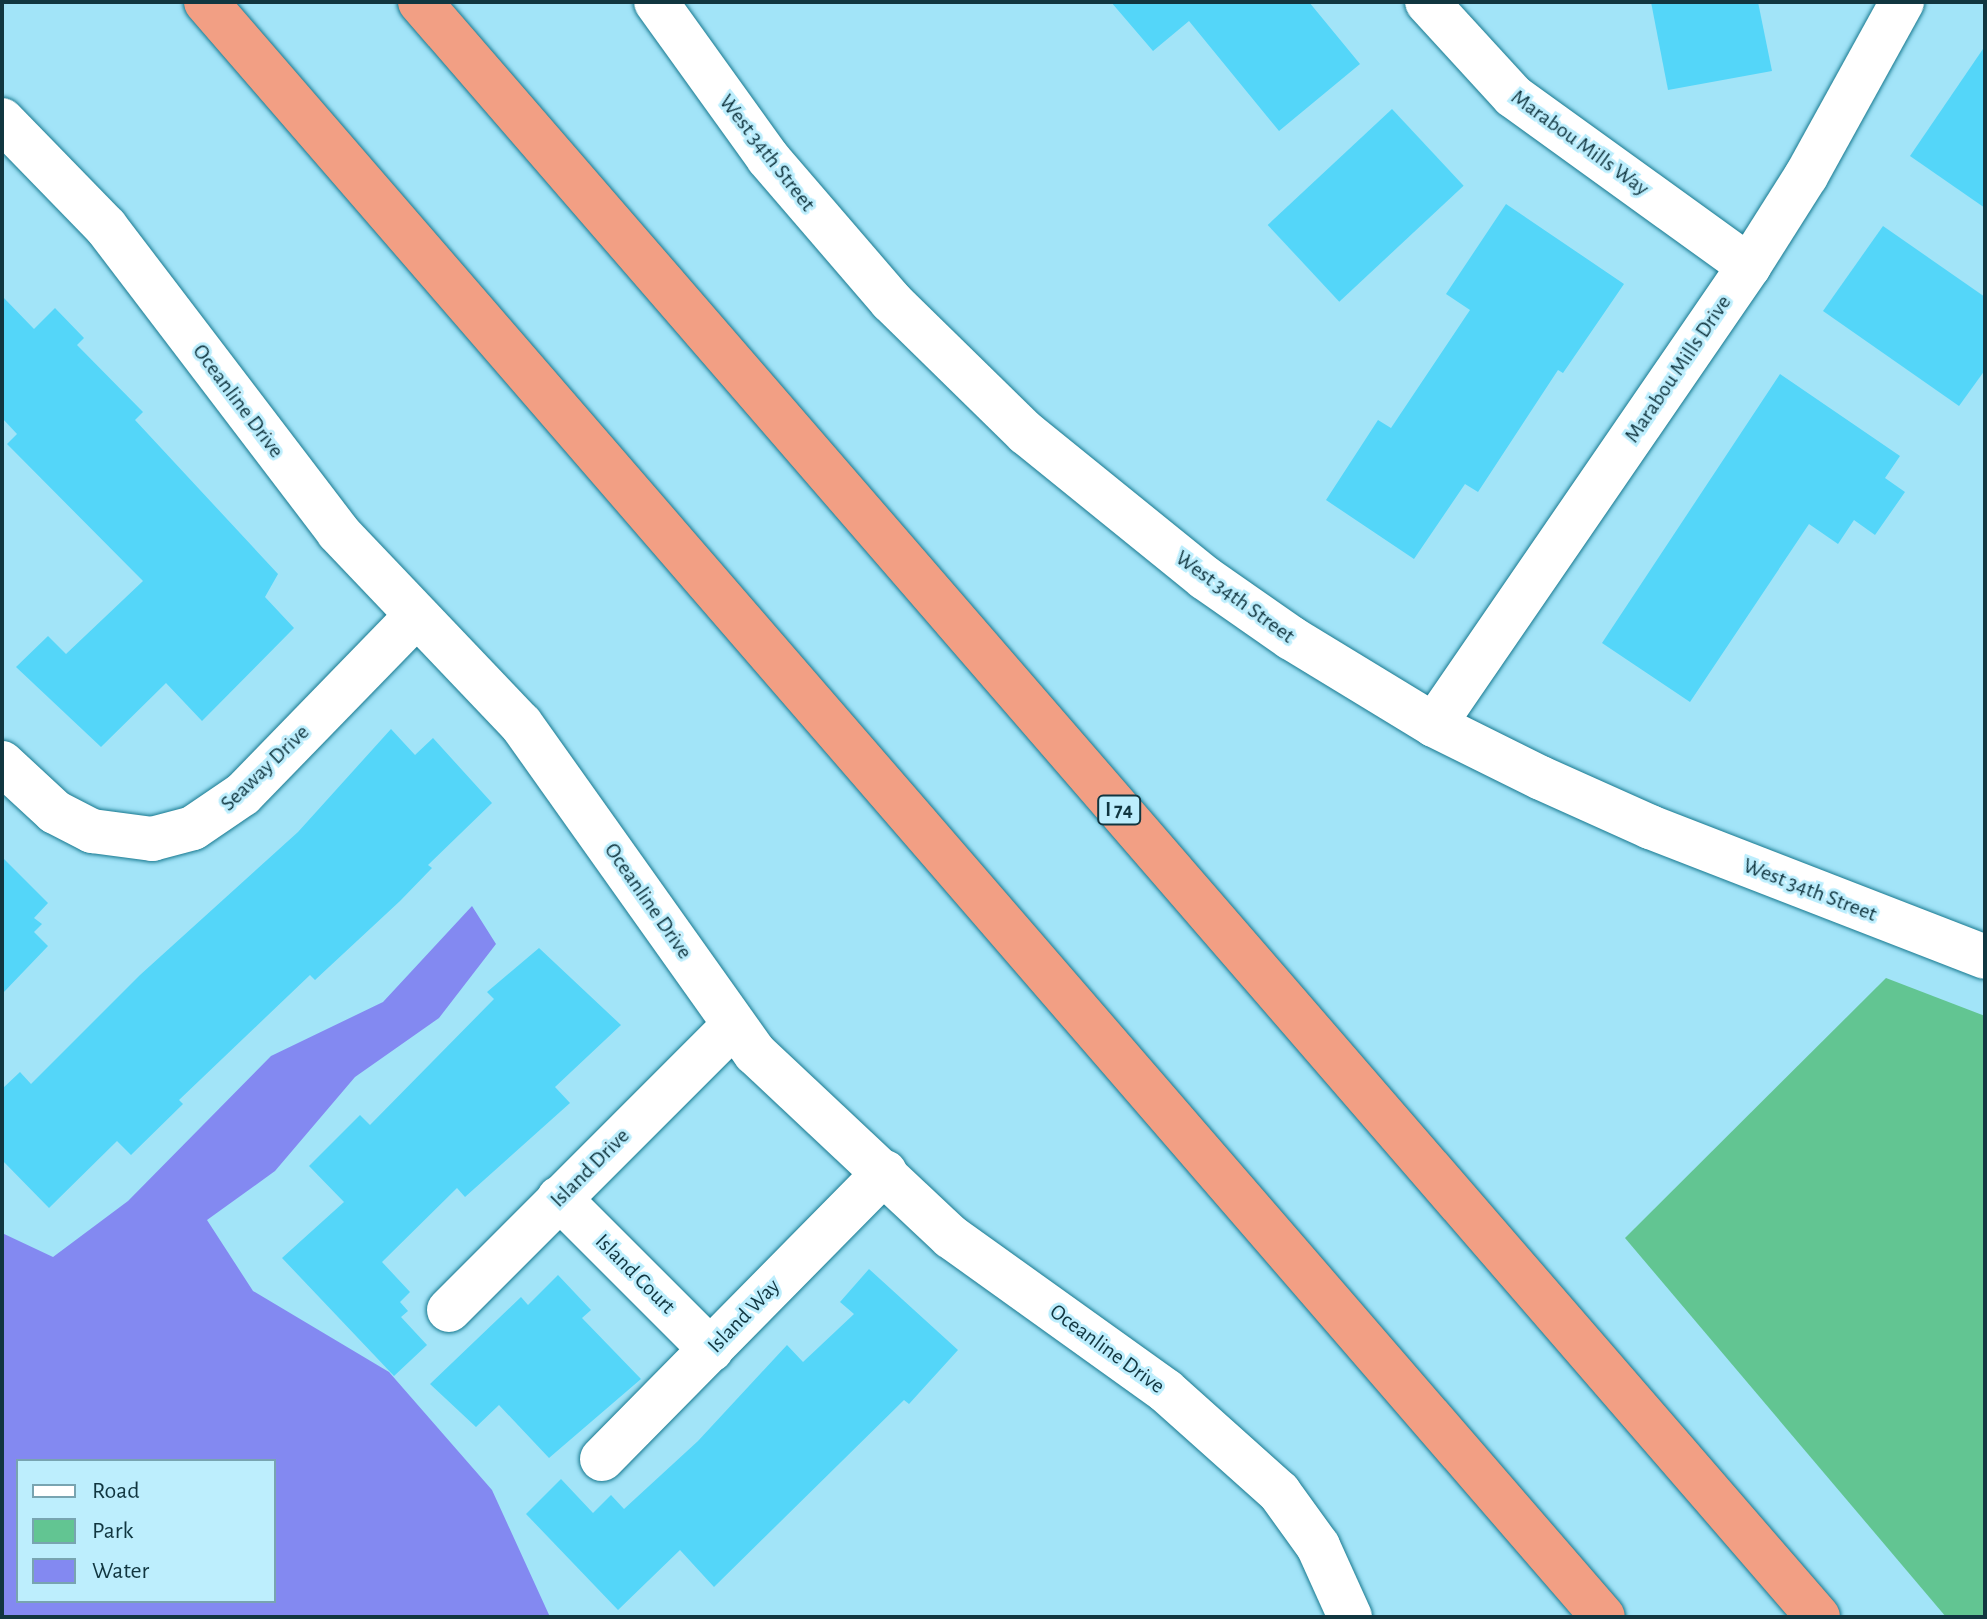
<!DOCTYPE html>
<html>
<head>
<meta charset="utf-8">
<style>
	body { margin:0 }
	#map { position:relative; width:1987px; height:1619px; overflow:hidden; background:#a2e4f8; font-family:"Alegreya Sans",sans-serif }
	div>[style] { position:absolute }
	.green>* { inset:0; background:#62c592 }
	.water>* { inset:0; background:#8389f1 }
	.building>* { inset:0; background:#54d6f9; transform-origin:0 0 }
	.roads { filter:drop-shadow(0 0 2px #17788f) drop-shadow(0 0 2px #17788f) }
	.street>* { height:44px; margin:-22px; padding:0 22px; transform-origin:22px; border-radius:22px; background:#fff }
	.secondary>* { height:44px; margin:-22px; padding:0 22px; transform-origin:22px; border-radius:22px; background:#fff }
	.highway>* { height:44px; margin:-22px; padding:0 22px; transform-origin:22px; border-radius:22px; background:#f29f84 }
	span { translate:-50% -50%; white-space:nowrap; text-align:center; line-height:1.15; -webkit-text-stroke:6px #bdeefd; paint-order:stroke }
	.shield-label span { padding:2px 6px; background:#bdeefd; border:2px solid; border-radius:6px; -webkit-text-stroke-width:0 }
	.shield-label { font-size:20px; color:#113640; font-weight:700 }
	.street-label { font-size:22px; color:#113640 }
	.frame { position:absolute; inset:0; border:4px solid #113640; pointer-events:none }
	.legend { position:absolute; left:16px; top:1459px; width:260px; height:144px; box-sizing:border-box; background:#bdeefd; border:2px solid #78a4b1; margin:0; padding:10px 14px; list-style:none; font-size:24px; color:#113640 }
	.legend li { display:flex; align-items:center; gap:16px; height:40px }
	.legend b { width:40px; border:2px solid #78a4b1 }
</style>
</head>
<body>
<div id="map">
	<div class="green">
		<div style="clip-path:polygon(1886px 978px,1985px 1016px,1985px 1617px,1946px 1617px,1625px 1238px)"></div>
	</div>
	<div class="water">
		<div style="clip-path:polygon(evenodd,472px 906px,496px 944px,439px 1018px,355px 1077px,275px 1171px,207px 1220px,253px 1291px,389px 1372px,492px 1490px,550px 1617px,2px 1617px,2px 1233px,53px 1257px,128px 1201px,271px 1056px,383px 1002px,472px 906px,18px 1461px,274px 1461px,274px 1601px,18px 1601px,18px 1461px)"></div>
	</div>
	<div class="building">
		<div style="clip-path:polygon(1111px 2px,1309px 2px,1360px 64px,1279px 131px,1189px 21px,1153px 51px)"></div>
		<div style="clip-path:polygon(1651px 2px,1758px 2px,1772px 71px,1668px 90px)"></div>
		<div style="clip-path:polygon(1985px 46px,1985px 208px,1910px 156px)"></div>
		<div style="left:1392px;top:109px;width:105px;height:170px;rotate:47deg"></div>
		<div style="clip-path:polygon(1506px 204px,1624px 284px,1563px 373px,1558px 370px,1478px 492px,1465px 484px,1414px 559px,1326px 500px,1378px 420px,1391px 428px,1470px 310px,1446px 294px)"></div>
		<div style="clip-path:polygon(1883px 226px,1985px 297px,1985px 370px,1959px 406px,1823px 311px)"></div>
		<div style="clip-path:polygon(2px 296px,34px 329px,55px 308px,84px 338px,77px 345px,143px 412px,135px 420px,278px 574px,265px 597px,294px 628px,202px 721px,166px 683px,101px 747px,16px 667px,48px 636px,66px 654px,143px 581px,7px 444px,17px 434px,2px 418px)"></div>
		<div style="clip-path:polygon(1780px 374px,1900px 456px,1885px 478px,1905px 492px,1875px 535px,1854px 520px,1838px 544px,1809px 524px,1690px 702px,1602px 643px)"></div>
		<div style="clip-path:polygon(391px 729px,415px 755px,433px 738px,492px 803px,428px 865px,432px 868px,400px 901px,315px 980px,310px 975px,179px 1100px,183px 1104px,131px 1155px,117px 1141px,49px 1208px,2px 1160px,2px 1089px,20px 1072px,31px 1084px,140px 975px,298px 832px)"></div>
		<div style="clip-path:polygon(2px 857px,48px 903px,34px 918px,42px 924px,34px 932px,48px 946px,2px 994px)"></div>
		<div style="clip-path:polygon(539px 948px,621px 1025px,555px 1087px,570px 1103px,465px 1197px,457px 1188px,382px 1262px,410px 1292px,400px 1302px,408px 1311px,401px 1317px,427px 1345px,394px 1376px,282px 1258px,344px 1202px,309px 1166px,360px 1115px,370px 1125px,494px 999px,487px 992px)"></div>
		<div style="clip-path:polygon(869px 1269px,958px 1350px,909px 1404px,904px 1400px,714px 1587px,680px 1550px,618px 1610px,526px 1514px,561px 1479px,593px 1513px,611px 1495px,624px 1509px,698px 1441px,787px 1345px,803px 1362px,854px 1314px,840px 1302px)"></div>
		<div style="clip-path:polygon(558px 1275px,591px 1310px,582px 1318px,641px 1379px,549px 1458px,499px 1405px,476px 1427px,430px 1384px,521px 1297px,528px 1305px)"></div>
	</div>
	<div class="roads">
		<div class="street">
			<div style="left:1427px;top:2px;width:127px;rotate:47.5deg"></div>
			<div style="left:1513px;top:96px;width:291px;rotate:35.8deg"></div>
			<div style="left:2px;top:120px;width:149px;rotate:45.8deg"></div>
			<div style="left:106px;top:227px;width:383px;rotate:52.7deg"></div>
			<div style="left:338px;top:532px;width:265px;rotate:46.4deg"></div>
			<div style="left:521px;top:724px;width:404px;rotate:54.6deg"></div>
			<div style="left:755px;top:1053px;width:269px;rotate:43.2deg"></div>
			<div style="left:951px;top:1237px;width:264px;rotate:35.6deg"></div>
			<div style="left:1166px;top:1391px;width:152px;rotate:41.8deg"></div>
			<div style="left:1279px;top:1492px;width:67px;rotate:54.2deg"></div>
			<div style="left:1318px;top:1546px;width:78px;rotate:65.7deg"></div>
			<div style="left:1434px;top:725px;width:557px;rotate:-55.54deg"></div>
			<div style="left:1749px;top:266px;width:107px;rotate:-57.7deg"></div>
			<div style="left:1806px;top:176px;width:199px;rotate:-61.1deg"></div>
			<div style="left:2px;top:763px;width:72px;rotate:42.8deg"></div>
			<div style="left:55px;top:812px;width:42px;rotate:27.2deg"></div>
			<div style="left:92px;top:831px;width:61px;rotate:7.6deg"></div>
			<div style="left:152px;top:839px;width:42px;rotate:-15deg"></div>
			<div style="left:193px;top:828px;width:60px;rotate:-34.2deg"></div>
			<div style="left:243px;top:794px;width:248px;rotate:-45.8deg"></div>
			<div style="left:559px;top:1198px;width:215px;rotate:45deg"></div>
			<div style="left:449px;top:1310px;width:400px;rotate:-45deg"></div>
			<div style="left:602px;top:1459px;width:403px;rotate:-45.4deg"></div>
		</div>
		<div class="secondary">
			<div style="left:656px;top:2px;width:192px;rotate:54.3deg"></div>
			<div style="left:768px;top:158px;width:189px;rotate:49.3deg"></div>
			<div style="left:891px;top:301px;width:189px;rotate:44.4deg"></div>
			<div style="left:1026px;top:433px;width:230px;rotate:39deg"></div>
			<div style="left:1205px;top:578px;width:105px;rotate:34.9deg"></div>
			<div style="left:1291px;top:638px;width:167px;rotate:31.3deg"></div>
			<div style="left:1434px;top:725px;width:119px;rotate:26.4deg"></div>
			<div style="left:1541px;top:778px;width:120px;rotate:24.2deg"></div>
			<div style="left:1650px;top:827px;width:359px;rotate:21.2deg"></div>
		</div>
		<div class="highway">
			<div style="left:206px;top:2px;width:2135px;rotate:49.14deg"></div>
			<div style="left:420px;top:2px;width:2136px;rotate:49.12deg"></div>
		</div>
	</div>
	<div class="shield-label">
		<span style="left:1119px;top:810px">I 74</span>
	</div>
	<div class="street-label">
		<span style="left:1580px;top:143px;rotate:36deg">Marabou Mills Way</span>
		<span style="left:767px;top:153px;rotate:52deg">West 34th Street</span>
		<span style="left:1678px;top:369px;rotate:-56deg">Marabou Mills Drive</span>
		<span style="left:238px;top:401px;rotate:53deg">Oceanline Drive</span>
		<span style="left:1235px;top:597px;rotate:36deg">West 34th Street</span>
		<span style="left:265px;top:768px;rotate:-44deg">Seaway Drive</span>
		<span style="left:1810px;top:890px;rotate:21deg">West 34th Street</span>
		<span style="left:648px;top:901px;rotate:55deg">Oceanline Drive</span>
		<span style="left:590px;top:1168px;rotate:-45deg">Island Drive</span>
		<span style="left:635px;top:1274px;rotate:45deg">Island Court</span>
		<span style="left:744px;top:1316px;rotate:-46deg">Island Way</span>
		<span style="left:1107px;top:1349px;rotate:36deg">Oceanline Drive</span>
	</div>
	<div class="frame"></div>
	<ul class="legend">
	<li><b style="height:10px;background:#fff"></b>Road</li>
	<li><b style="height:22px;background:#62c592"></b>Park</li>
	<li><b style="height:22px;background:#8389f1"></b>Water</li>
	</ul>
</div>
</body>
</html>
